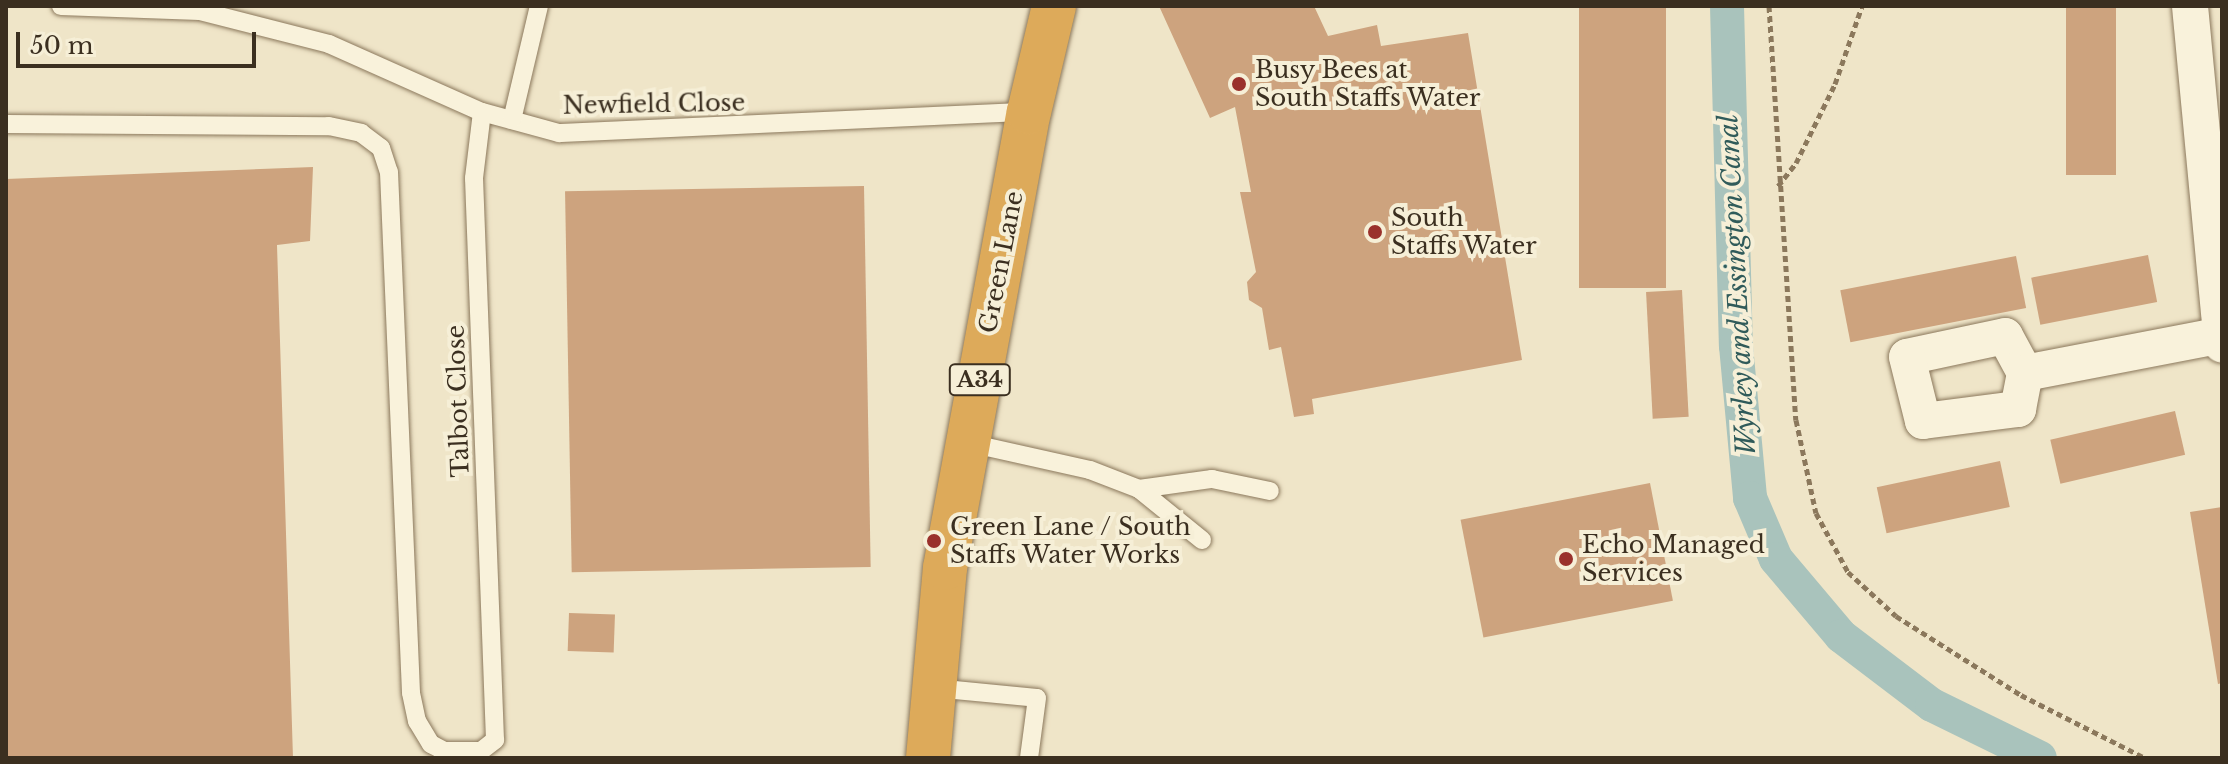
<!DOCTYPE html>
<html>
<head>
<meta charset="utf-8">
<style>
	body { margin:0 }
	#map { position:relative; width:2228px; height:764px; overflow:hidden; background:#efe5c8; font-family:"Libre Baskerville",serif }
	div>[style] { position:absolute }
	.canal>* { height:34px; margin:-17px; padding:0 17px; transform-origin:17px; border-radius:17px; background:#a9c3bc }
	.building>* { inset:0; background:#cda37e; transform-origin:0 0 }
	.path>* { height:5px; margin-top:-2.5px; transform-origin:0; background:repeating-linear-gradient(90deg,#8b785c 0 6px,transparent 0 10px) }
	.roads { filter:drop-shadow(0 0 2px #8b785c) drop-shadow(0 0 2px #8b785c) }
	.lane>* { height:18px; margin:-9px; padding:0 9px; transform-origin:9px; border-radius:9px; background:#f9f2db }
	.street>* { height:36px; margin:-18px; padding:0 18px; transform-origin:18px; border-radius:18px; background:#f9f2db }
	.highway>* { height:44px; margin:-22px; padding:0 22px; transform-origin:22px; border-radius:22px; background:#ddaa5a }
	.dots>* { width:22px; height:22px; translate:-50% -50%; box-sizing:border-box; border:4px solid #f6efd7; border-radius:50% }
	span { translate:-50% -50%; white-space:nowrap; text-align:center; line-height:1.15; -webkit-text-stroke:8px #f6efd7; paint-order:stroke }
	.shield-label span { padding:2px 6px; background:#f6efd7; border:2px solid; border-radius:6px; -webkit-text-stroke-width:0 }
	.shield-label { font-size:22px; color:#3b2f20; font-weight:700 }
	.poi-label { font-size:24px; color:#3b2f20 }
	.left { translate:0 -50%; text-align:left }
	.street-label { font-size:24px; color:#3b2f20 }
	.water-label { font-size:26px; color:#305b5a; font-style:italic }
	.frame { position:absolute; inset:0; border:8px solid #3b2f20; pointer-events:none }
	.scale { position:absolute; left:16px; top:32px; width:240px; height:36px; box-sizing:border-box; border:4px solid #3b2f20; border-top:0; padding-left:10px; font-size:24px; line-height:28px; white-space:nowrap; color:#3b2f20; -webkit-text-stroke:6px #f6efd7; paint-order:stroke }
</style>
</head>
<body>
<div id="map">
	<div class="canal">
		<div style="left:1727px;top:6px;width:340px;rotate:88.5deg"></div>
		<div style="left:1736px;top:346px;width:153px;rotate:84.7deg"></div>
		<div style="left:1750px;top:498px;width:66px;rotate:66.9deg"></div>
		<div style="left:1776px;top:559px;width:101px;rotate:49.8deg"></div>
		<div style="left:1841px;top:636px;width:114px;rotate:37.2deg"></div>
		<div style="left:1932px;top:705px;width:120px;rotate:26.1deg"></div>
	</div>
	<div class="building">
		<div style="clip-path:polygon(1159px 6px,1314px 6px,1328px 36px,1377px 25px,1381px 46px,1468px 33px,1522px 360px,1312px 399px,1314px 414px,1294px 417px,1281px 347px,1269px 350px,1262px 308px,1249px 300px,1247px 282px,1256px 272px,1240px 192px,1251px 192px,1235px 107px,1210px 118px)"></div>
		<div style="left:1579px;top:6px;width:87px;height:282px"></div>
		<div style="left:2066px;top:6px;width:50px;height:169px"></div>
		<div style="clip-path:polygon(313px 167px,310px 241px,277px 245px,293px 758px,6px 758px,6px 179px)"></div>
		<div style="left:864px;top:186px;width:381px;height:299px;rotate:89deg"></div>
		<div style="left:2148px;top:255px;width:48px;height:119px;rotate:79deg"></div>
		<div style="left:2016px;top:256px;width:53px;height:179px;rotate:79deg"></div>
		<div style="left:1682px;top:290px;width:127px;height:36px;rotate:87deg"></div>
		<div style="left:2175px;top:411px;width:45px;height:128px;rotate:77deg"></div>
		<div style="left:2000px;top:461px;width:47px;height:126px;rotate:78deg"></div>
		<div style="left:1650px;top:483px;width:120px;height:193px;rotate:79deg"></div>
		<div style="clip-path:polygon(2222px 507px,2222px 683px,2218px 684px,2190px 512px)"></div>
		<div style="left:569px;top:613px;width:46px;height:38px;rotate:2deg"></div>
	</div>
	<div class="path">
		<div style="left:1769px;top:6px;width:415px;rotate:86.3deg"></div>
		<div style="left:1796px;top:420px;width:95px;rotate:77.9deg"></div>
		<div style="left:1816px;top:513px;width:67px;rotate:61.5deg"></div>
		<div style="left:1848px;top:572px;width:65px;rotate:42.5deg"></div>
		<div style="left:1896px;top:616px;width:148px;rotate:32.3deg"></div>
		<div style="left:2021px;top:695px;width:139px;rotate:26.9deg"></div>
		<div style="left:1778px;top:186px;width:29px;rotate:-52deg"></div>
		<div style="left:1796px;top:163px;width:88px;rotate:-63.7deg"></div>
		<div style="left:1835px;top:84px;width:83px;rotate:-70.9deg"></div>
	</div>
	<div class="roads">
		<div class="lane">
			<div style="left:61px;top:6px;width:139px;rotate:2.1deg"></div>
			<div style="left:200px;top:11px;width:133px;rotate:14.3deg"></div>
			<div style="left:329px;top:44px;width:167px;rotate:24deg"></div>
			<div style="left:482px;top:112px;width:80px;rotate:15.3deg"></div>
			<div style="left:559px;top:133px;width:470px;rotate:-2.6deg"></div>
			<div style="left:512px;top:120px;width:117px;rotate:-76.7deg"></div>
			<div style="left:6px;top:124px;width:323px;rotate:0.4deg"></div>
			<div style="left:329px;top:126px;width:33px;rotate:12deg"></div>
			<div style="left:361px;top:133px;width:25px;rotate:37deg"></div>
			<div style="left:381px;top:148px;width:25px;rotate:72deg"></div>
			<div style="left:389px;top:172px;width:521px;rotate:87.58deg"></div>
			<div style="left:411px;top:693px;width:29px;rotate:78deg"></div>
			<div style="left:417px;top:721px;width:27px;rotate:59deg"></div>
			<div style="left:431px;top:744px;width:15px;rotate:28deg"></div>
			<div style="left:444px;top:751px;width:37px"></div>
			<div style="left:481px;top:751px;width:18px;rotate:-38deg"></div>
			<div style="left:495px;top:740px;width:562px;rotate:-92.14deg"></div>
			<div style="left:474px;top:178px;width:66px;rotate:-83.1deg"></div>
			<div style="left:969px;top:443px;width:124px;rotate:12.6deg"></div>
			<div style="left:1090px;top:470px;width:53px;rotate:21.2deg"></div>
			<div style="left:1139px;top:489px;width:74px;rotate:-7.8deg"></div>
			<div style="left:1212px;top:479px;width:59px;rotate:11.7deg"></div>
			<div style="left:1139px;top:489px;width:81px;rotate:39deg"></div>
			<div style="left:934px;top:688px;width:103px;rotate:5.5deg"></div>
			<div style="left:1037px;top:698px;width:61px;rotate:97.6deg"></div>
		</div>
		<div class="street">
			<div style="left:2190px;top:6px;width:340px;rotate:84.6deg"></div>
			<div style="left:2025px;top:373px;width:42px;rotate:-118.4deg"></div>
			<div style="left:2005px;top:336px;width:100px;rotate:167.9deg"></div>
			<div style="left:1907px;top:357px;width:66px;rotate:76deg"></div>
			<div style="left:1923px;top:421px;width:96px;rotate:-7.2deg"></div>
			<div style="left:2018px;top:409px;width:37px;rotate:-79deg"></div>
			<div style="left:2025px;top:373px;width:197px;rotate:-10.9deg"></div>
		</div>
		<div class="highway">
			<div style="left:928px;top:758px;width:191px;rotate:-84.9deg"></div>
			<div style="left:945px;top:568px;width:464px;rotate:-79.6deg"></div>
			<div style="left:1029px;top:112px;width:109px;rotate:-76.7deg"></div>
		</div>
	</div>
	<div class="dots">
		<div style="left:1239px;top:84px;background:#9a312c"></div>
		<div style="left:1375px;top:232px;background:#9a312c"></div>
		<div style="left:934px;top:541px;background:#9a312c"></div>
		<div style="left:1566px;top:559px;background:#9a312c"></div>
	</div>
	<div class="shield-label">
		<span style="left:980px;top:380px">A34</span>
	</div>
	<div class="poi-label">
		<span class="left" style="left:1255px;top:84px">Busy Bees at<br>South Staffs Water</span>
		<span class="left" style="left:1391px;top:232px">South<br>Staffs Water</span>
		<span class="left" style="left:950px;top:541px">Green Lane / South<br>Staffs Water Works</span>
		<span class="left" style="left:1582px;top:559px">Echo Managed<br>Services</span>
	</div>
	<div class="street-label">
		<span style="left:654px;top:104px;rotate:-1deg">Newfield Close</span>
		<span style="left:1001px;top:262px;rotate:-79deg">Green Lane</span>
		<span style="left:458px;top:401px;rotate:-92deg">Talbot Close</span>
	</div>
	<div class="water-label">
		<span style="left:1738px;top:285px;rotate:-93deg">Wyrley and Essington Canal</span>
	</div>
	<div class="frame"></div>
	<div class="scale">50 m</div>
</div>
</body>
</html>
